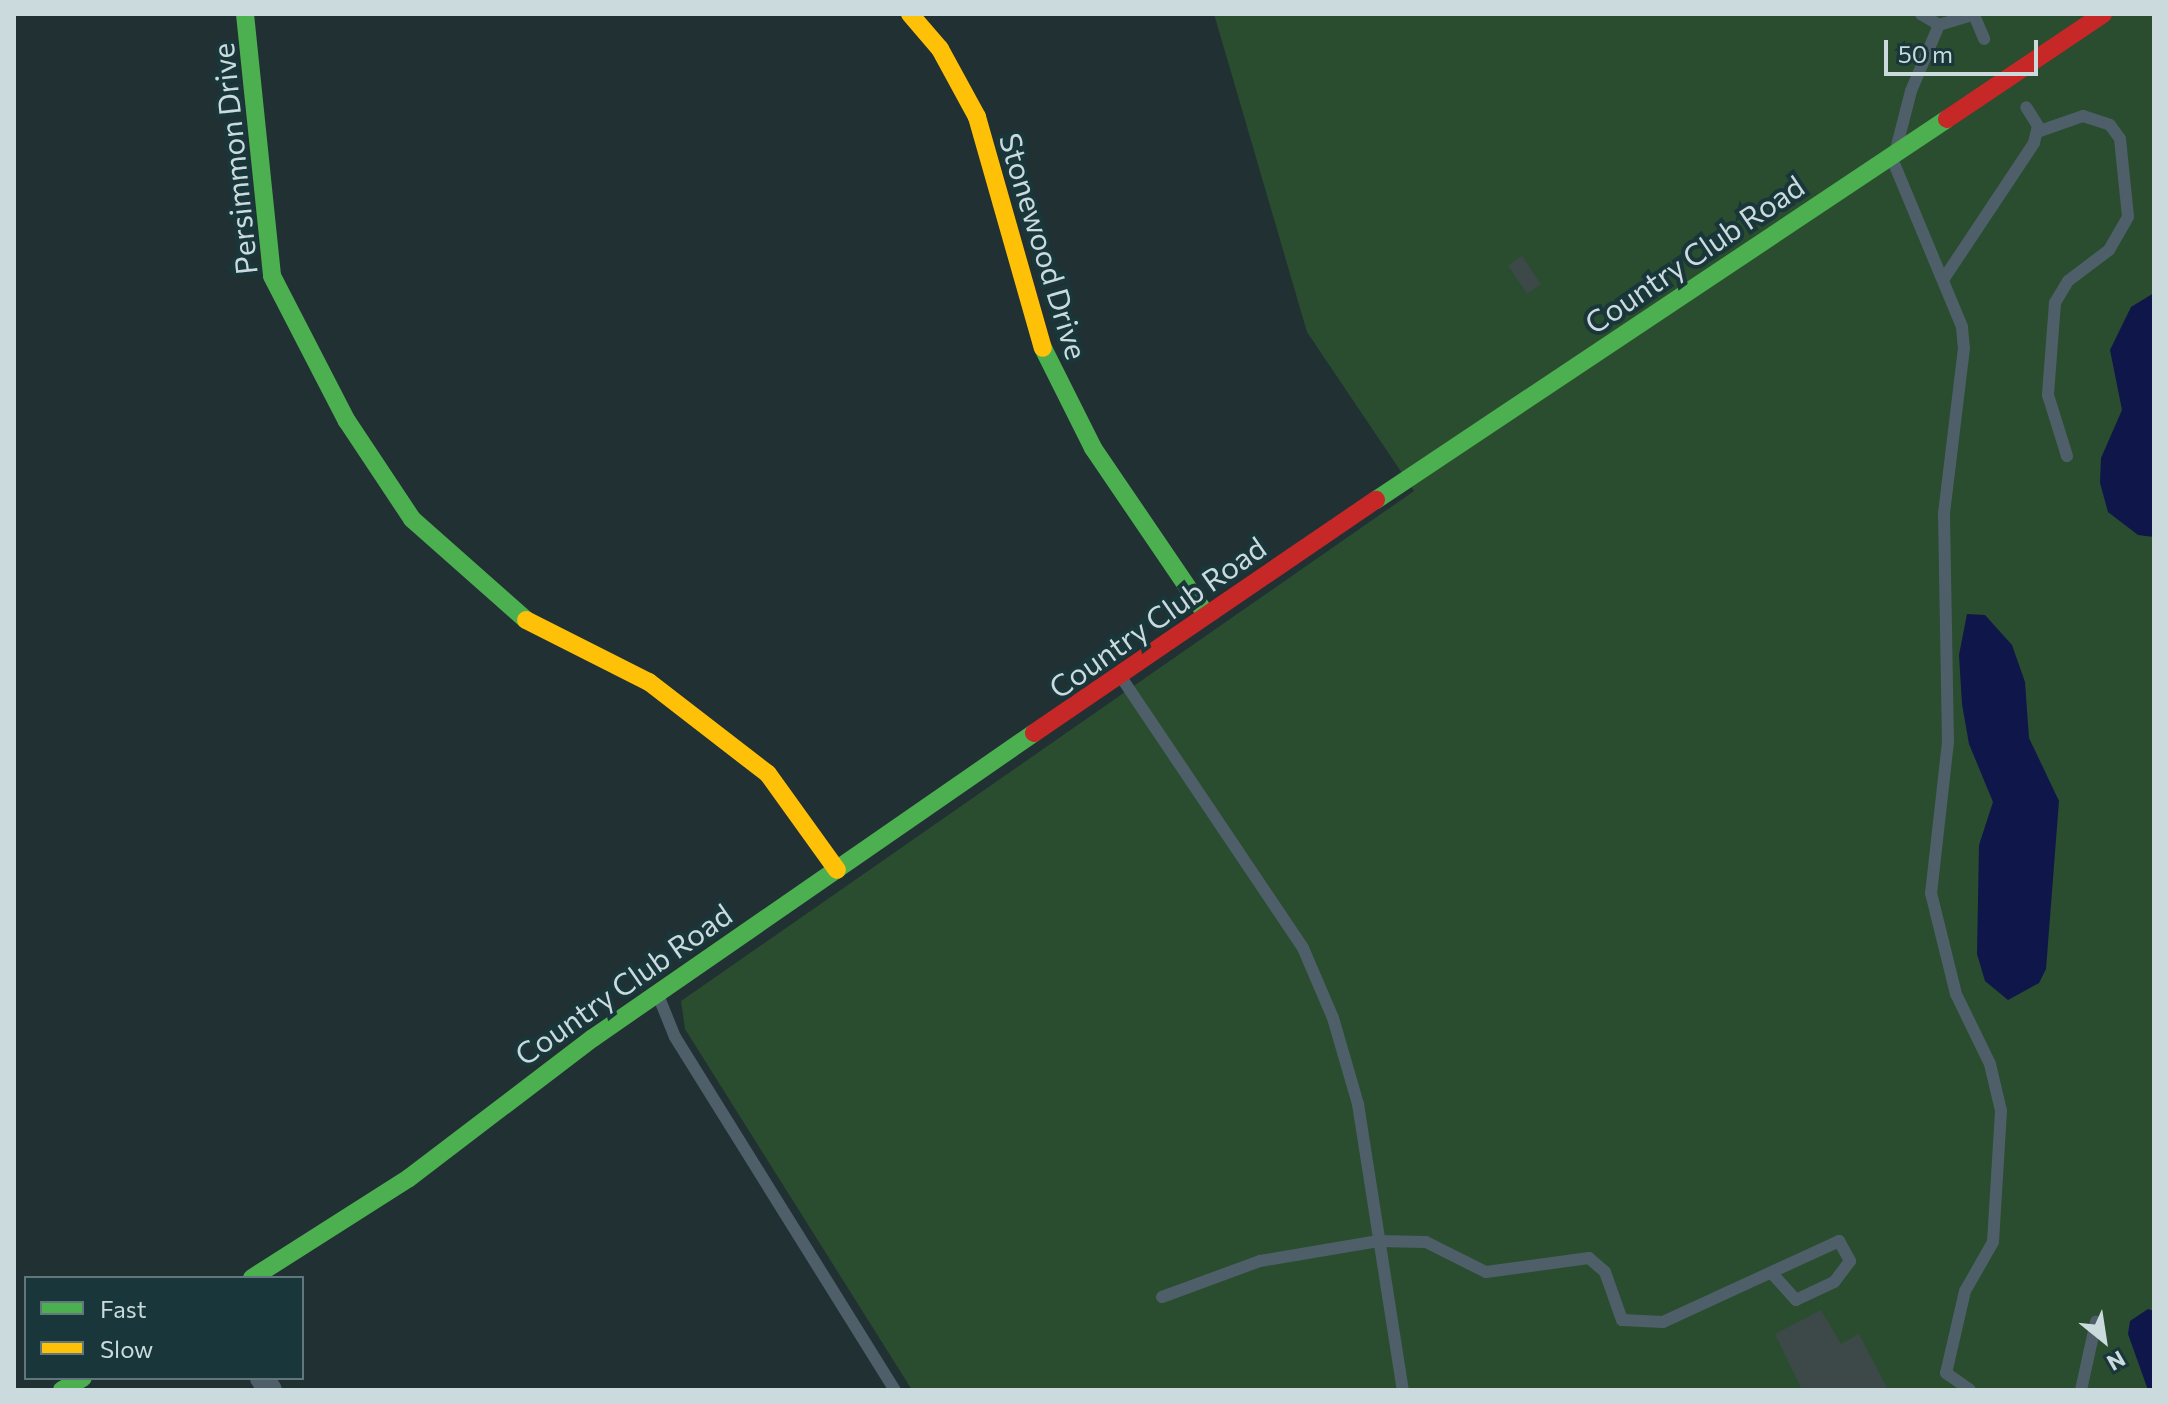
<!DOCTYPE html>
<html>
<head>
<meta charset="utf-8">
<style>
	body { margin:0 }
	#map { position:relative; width:2168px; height:1404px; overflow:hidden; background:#213032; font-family:Commissioner,sans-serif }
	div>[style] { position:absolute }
	.green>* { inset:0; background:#2a4c2f }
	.water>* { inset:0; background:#0f164a }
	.building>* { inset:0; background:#3d4949; transform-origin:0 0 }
	.lane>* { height:12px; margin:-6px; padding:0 6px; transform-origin:6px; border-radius:6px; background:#4e5f69 }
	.street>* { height:24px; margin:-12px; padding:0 12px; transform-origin:12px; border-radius:12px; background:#4e5f69 }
	.fast>* { height:18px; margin:-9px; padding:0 9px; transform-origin:9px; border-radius:9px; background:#4caf50 }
	.slow>* { height:18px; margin:-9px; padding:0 9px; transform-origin:9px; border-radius:9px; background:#ffc107 }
	.jam>* { height:18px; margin:-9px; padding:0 9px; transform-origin:9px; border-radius:9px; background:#c62828 }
	span { translate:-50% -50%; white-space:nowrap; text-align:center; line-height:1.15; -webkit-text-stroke:8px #19363a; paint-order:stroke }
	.street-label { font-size:30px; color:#cadadd }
	.frame { position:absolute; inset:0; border:16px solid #cadadd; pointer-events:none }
	.legend { position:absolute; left:24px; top:1276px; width:280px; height:104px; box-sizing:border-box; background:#19363a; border:2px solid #60787b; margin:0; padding:10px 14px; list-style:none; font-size:24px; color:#cadadd }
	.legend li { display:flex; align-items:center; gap:16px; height:40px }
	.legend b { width:40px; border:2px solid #60787b }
	.north { position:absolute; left:2064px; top:1300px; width:80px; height:80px; -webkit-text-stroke:6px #19363a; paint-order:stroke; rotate:150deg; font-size:22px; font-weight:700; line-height:32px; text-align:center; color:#cadadd }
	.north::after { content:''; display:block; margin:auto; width:28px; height:36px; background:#cadadd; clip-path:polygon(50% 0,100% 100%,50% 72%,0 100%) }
	.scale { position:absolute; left:1884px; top:40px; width:154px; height:36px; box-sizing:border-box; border:4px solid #cadadd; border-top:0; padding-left:10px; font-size:24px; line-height:28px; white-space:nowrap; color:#cadadd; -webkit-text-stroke:6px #19363a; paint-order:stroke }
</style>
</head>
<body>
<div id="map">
	<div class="green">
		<div style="clip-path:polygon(1214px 14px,2154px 14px,2154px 1390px,912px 1390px,685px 1029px,681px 1001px,1414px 491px,1307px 332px)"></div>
	</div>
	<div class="water">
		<div style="clip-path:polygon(2154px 293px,2154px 537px,2138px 535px,2108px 512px,2100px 483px,2101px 458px,2122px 410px,2110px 350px,2131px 307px)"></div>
		<div style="clip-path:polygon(1967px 614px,1985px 615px,2012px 645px,2025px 682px,2029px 738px,2059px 801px,2046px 969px,2039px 983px,2008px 1000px,1985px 981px,1977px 954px,1979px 845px,1993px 802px,1969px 744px,1962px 704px,1959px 655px)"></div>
		<div style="clip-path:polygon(2148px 1309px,2154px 1311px,2154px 1390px,2148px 1390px,2128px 1334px,2130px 1321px)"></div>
	</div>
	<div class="building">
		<div style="left:1522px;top:256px;width:34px;height:17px;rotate:56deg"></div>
		<div style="clip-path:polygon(1821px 1310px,1841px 1344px,1859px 1334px,1888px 1390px,1802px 1390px,1775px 1334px)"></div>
	</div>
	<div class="lane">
		<div style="left:1921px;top:14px;width:21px;rotate:31deg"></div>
		<div style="left:1939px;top:25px;width:38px;rotate:-17deg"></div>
		<div style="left:1974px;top:15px;width:26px;rotate:67deg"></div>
		<div style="left:1939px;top:25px;width:72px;rotate:113deg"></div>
		<div style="left:1911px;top:91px;width:72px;rotate:104.4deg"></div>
		<div style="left:1893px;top:161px;width:180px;rotate:67.4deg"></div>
		<div style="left:1962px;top:327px;width:21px;rotate:85deg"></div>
		<div style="left:1964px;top:348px;width:167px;rotate:96.9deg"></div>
		<div style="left:1944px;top:514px;width:228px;rotate:89deg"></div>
		<div style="left:1948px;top:742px;width:152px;rotate:96.4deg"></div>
		<div style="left:1931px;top:893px;width:104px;rotate:76.1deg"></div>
		<div style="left:1956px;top:994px;width:78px;rotate:64.1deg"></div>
		<div style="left:1990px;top:1064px;width:48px;rotate:76.8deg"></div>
		<div style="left:2001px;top:1111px;width:131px;rotate:93.5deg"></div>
		<div style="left:1993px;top:1242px;width:56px;rotate:119.7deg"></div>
		<div style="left:1965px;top:1291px;width:84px;rotate:103deg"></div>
		<div style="left:1946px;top:1373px;width:29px;rotate:35deg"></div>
		<div style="left:2037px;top:132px;width:49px;rotate:-19.2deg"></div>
		<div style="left:2083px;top:116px;width:28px;rotate:18deg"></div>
		<div style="left:2110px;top:125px;width:17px;rotate:54deg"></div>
		<div style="left:2120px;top:139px;width:78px;rotate:84.1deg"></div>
		<div style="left:2128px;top:217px;width:38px;rotate:120deg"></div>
		<div style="left:2109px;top:250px;width:51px;rotate:142.9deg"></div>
		<div style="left:2068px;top:281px;width:26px;rotate:121deg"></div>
		<div style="left:2055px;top:303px;width:92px;rotate:94.4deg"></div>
		<div style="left:2048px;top:395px;width:64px;rotate:72.7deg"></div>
		<div style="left:1943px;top:280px;width:164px;rotate:-56.4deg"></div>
		<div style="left:2034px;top:143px;width:17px;rotate:-77deg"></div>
		<div style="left:2038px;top:126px;width:22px;rotate:-122deg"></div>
		<div style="left:1121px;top:677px;width:326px;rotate:56.1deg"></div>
		<div style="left:1303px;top:948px;width:76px;rotate:66.8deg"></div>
		<div style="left:1333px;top:1018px;width:90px;rotate:73.8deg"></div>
		<div style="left:1358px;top:1104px;width:290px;rotate:81.1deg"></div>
		<div style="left:658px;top:995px;width:45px;rotate:68deg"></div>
		<div style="left:675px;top:1037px;width:416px;rotate:58.1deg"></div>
		<div style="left:1162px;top:1297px;width:104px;rotate:-20.2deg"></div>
		<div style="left:1260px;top:1261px;width:120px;rotate:-9.6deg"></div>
		<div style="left:1378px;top:1241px;width:48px;rotate:1.2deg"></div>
		<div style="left:1426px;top:1242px;width:67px;rotate:26.6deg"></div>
		<div style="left:1486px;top:1272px;width:104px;rotate:-7.7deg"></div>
		<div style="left:1589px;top:1258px;width:21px;rotate:41deg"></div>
		<div style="left:1605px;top:1272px;width:51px;rotate:70.5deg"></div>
		<div style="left:1622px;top:1320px;width:41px;rotate:2.8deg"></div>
		<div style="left:1663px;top:1322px;width:194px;rotate:-24.7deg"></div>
		<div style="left:1839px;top:1241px;width:23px;rotate:61deg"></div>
		<div style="left:1850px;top:1261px;width:26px;rotate:127deg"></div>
		<div style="left:1834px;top:1282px;width:42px;rotate:154.7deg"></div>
		<div style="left:1796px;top:1300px;width:36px;rotate:-132deg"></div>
		<div style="left:2081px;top:1390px;width:70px;rotate:-77.6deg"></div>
	</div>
	<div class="street">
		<div style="left:262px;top:1378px;width:14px;rotate:56deg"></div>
	</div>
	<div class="fast">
		<div style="left:245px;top:14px;width:263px;rotate:84.1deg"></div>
		<div style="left:272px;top:276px;width:163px;rotate:62.7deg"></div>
		<div style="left:347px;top:421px;width:118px;rotate:56.4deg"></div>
		<div style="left:412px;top:519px;width:152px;rotate:41.5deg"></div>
		<div style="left:1043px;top:348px;width:112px;rotate:63.4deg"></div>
		<div style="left:1093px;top:448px;width:201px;rotate:55.8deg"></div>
		<div style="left:1376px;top:500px;width:686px;rotate:-33.71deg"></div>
		<div style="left:252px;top:1278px;width:186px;rotate:-32.5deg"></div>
		<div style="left:409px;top:1178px;width:231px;rotate:-37.3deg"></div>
		<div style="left:593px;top:1038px;width:536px;rotate:-34.67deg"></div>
		<div style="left:62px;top:1390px;width:24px;rotate:-30deg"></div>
	</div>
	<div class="slow">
		<div style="left:910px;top:14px;width:46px;rotate:49.4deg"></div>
		<div style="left:940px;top:49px;width:77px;rotate:61.4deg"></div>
		<div style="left:977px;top:117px;width:240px;rotate:74.1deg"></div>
		<div style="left:526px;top:620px;width:138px;rotate:26.8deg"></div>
		<div style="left:649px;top:682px;width:150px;rotate:37.7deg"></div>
		<div style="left:768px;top:774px;width:118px;rotate:54.3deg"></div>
	</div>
	<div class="jam">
		<div style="left:1947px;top:119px;width:188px;rotate:-33.9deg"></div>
		<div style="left:1034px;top:733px;width:414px;rotate:-34.3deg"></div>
	</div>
	<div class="street-label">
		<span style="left:234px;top:159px;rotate:-96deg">Persimmon Drive</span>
		<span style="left:1044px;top:246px;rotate:73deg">Stonewood Drive</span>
		<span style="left:1694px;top:254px;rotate:-34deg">Country Club Road</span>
		<span style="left:1157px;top:617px;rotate:-35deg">Country Club Road</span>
		<span style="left:623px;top:984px;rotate:-35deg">Country Club Road</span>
	</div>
	<div class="frame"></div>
	<ul class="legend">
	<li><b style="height:10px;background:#4caf50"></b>Fast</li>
	<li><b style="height:10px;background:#ffc107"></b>Slow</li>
	</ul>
	<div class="north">N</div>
	<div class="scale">50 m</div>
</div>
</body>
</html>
